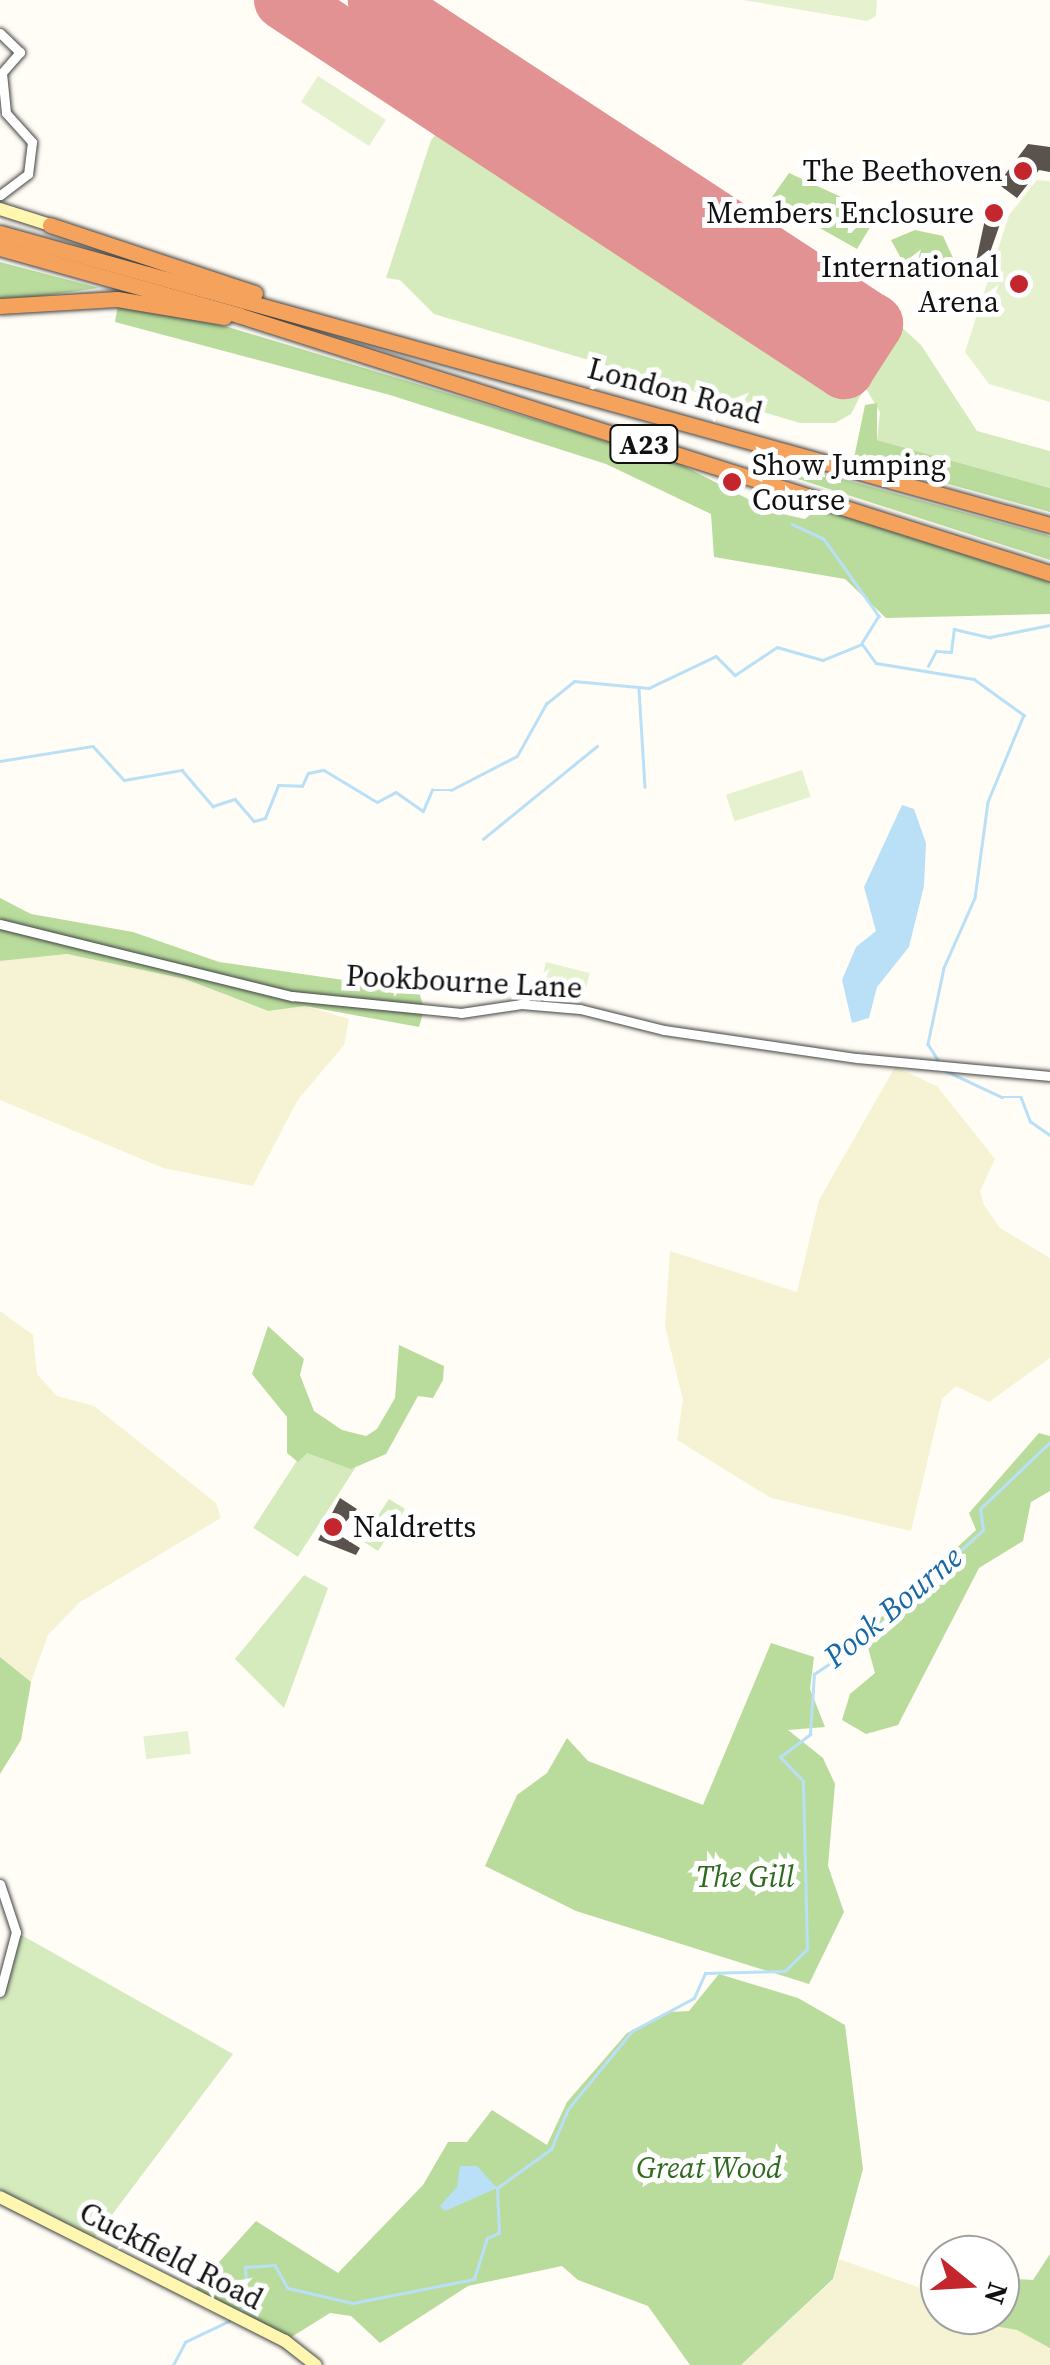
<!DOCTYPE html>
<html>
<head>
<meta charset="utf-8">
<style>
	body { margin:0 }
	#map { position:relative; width:1050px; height:2365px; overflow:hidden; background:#fffdf5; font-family:"Source Serif 4",serif }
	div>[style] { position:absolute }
	.farmland>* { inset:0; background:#f6f3d4 }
	.green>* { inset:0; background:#d5ebbd; transform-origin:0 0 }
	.forest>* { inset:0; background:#b9dc9c }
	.pitch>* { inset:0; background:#e6f2cf; transform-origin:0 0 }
	.water>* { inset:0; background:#b9e0f7 }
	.stream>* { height:2.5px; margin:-1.25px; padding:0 1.25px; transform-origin:1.25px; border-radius:1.25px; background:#b9e0f7 }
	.runway>* { height:60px; margin:-30px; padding:0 30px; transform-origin:30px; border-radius:30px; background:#e29292 }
	.building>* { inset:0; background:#5a524d }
	.roads { filter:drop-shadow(0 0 2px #444) drop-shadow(0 0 2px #444) }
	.street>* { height:9px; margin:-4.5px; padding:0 4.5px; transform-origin:4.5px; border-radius:4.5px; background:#fff }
	.secondary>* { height:12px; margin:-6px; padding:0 6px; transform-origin:6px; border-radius:6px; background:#fff6b0 }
	.highway>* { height:15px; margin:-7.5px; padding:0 7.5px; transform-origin:7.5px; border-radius:7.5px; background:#f5a25d }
	.dots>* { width:28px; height:28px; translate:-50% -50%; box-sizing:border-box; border:5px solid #fff; border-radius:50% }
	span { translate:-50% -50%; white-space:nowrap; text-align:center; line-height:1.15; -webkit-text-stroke:10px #fff; paint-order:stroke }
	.shield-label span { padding:2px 8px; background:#fff; border:2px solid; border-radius:8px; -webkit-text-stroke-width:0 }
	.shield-label { font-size:28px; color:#111; font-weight:700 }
	.poi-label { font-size:30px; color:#111 }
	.right { translate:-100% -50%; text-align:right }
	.left { translate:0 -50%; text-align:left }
	.street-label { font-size:30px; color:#111 }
	.park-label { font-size:30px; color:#2f6b1f; font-style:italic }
	.water-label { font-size:32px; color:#1768a6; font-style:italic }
	.north { position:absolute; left:920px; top:2235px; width:100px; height:100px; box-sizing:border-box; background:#fff; border:2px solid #a0a0a0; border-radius:50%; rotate:108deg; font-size:28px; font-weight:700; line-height:40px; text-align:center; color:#111 }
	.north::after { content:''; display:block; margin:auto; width:35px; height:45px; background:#c4262e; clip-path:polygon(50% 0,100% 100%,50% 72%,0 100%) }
</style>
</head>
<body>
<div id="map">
	<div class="farmland">
		<div style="clip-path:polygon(67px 954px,185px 979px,267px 1011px,305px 1006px,349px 1019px,344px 1045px,297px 1101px,253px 1186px,163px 1168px,0 1100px,0 961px)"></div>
		<div style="clip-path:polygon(895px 1067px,937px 1086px,995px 1159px,980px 1191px,984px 1205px,1000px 1228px,1050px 1258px,1050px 1358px,989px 1402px,956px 1386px,942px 1399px,911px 1531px,771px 1498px,677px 1440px,683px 1400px,665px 1326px,670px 1251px,797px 1292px,819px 1200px)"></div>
		<div style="clip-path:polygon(0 1311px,33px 1335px,37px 1374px,57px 1396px,94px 1406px,216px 1503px,221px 1518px,80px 1602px,48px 1635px,31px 1682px,0 1657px)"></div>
		<div style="clip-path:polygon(839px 2259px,940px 2295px,940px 2315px,1034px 2307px,1050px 2261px,1050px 2365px,741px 2365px,833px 2280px)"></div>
	</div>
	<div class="green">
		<div style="clip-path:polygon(453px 114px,864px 385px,885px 312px,921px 345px,977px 431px,1050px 451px,1050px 488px,877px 440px,880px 412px,865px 387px,851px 414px,835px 423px,800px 423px,434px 314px,400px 280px,386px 278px,431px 140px)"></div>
		<div style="left:311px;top:1439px;width:53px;height:106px;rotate:33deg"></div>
		<div style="clip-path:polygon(389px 1499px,405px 1509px,378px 1551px,352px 1534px,362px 1512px,379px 1514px)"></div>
		<div style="clip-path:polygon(304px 1575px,328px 1588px,284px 1708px,235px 1659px)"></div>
		<div style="clip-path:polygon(16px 1932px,233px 2054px,90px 2244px,0 2197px,0 1993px)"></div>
	</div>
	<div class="forest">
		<div style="clip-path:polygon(789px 173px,878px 214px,857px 249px,770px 200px)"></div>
		<div style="clip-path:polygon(915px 230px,943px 236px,954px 260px,931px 269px,903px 262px,891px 240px)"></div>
		<div style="clip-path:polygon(0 262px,99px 288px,0 302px)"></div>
		<div style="clip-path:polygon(118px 304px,228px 327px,676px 462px,773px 512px,805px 519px,818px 508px,1050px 582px,1050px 614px,886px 618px,845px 579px,714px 557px,711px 514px,606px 464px,390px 395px,115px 322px)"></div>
		<div style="clip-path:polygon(877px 403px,877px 440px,1050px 488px,1050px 512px,854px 458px,865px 405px)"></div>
		<div style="clip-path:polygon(751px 454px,1050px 536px,1050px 560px,770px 470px,749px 461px)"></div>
		<div style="clip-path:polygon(0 898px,31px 914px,133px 932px,219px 962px,419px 991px,424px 1010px,419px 1027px,305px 1006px,268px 1011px,185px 979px,67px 954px,0 961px)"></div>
		<div style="clip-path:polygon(268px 1326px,304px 1359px,300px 1375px,314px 1411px,342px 1430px,366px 1436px,377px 1429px,395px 1398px,399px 1345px,444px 1366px,443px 1380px,433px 1398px,418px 1396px,386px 1454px,351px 1469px,307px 1453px,298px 1462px,287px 1453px,287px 1417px,252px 1374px)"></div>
		<div style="clip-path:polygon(1039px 1433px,1050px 1436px,1050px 1491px,1031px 1502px,1023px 1541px,979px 1568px,898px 1725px,866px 1734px,842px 1720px,850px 1694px,875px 1673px,864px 1633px,976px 1530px,969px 1513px)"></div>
		<div style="clip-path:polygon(771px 1643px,814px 1657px,810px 1689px,825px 1727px,788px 1730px,823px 1758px,835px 1784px,828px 1866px,844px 1912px,809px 1984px,576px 1911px,485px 1866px,517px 1795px,547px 1773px,567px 1738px,588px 1761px,703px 1805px)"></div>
		<div style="clip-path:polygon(0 1657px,31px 1682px,21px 1740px,0 1774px)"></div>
		<div style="clip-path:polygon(719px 1974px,798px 1998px,845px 2025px,863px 2169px,833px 2279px,741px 2365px,690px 2365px,648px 2306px,578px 2280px,562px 2266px,468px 2286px,380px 2343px,351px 2316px,330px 2313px,285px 2341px,192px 2292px,256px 2221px,338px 2273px,423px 2185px,448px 2142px,467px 2142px,492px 2110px,547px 2145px,567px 2102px,627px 2033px,670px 2012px,689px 2011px)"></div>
		<div style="clip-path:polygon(1050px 2254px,1050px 2348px,1017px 2330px,972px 2322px,970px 2315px,1000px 2315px,1000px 2278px,1033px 2280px)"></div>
	</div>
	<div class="pitch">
		<div style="clip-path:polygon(743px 0,877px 0,876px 16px,867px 21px)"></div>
		<div style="left:318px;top:76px;width:81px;height:31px;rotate:33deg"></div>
		<div style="clip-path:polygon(1037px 180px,1050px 181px,1050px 402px,989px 384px,965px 352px,1009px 215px)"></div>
		<div style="left:802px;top:770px;width:28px;height:80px;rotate:72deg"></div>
		<div style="left:546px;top:962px;width:45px;height:24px;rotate:14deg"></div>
		<div style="left:188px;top:1731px;width:23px;height:45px;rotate:83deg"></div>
	</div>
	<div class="water">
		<div style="clip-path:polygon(902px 805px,914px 809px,926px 843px,924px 886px,909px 947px,877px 987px,869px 1018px,852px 1023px,842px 980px,856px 947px,876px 931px,864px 887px)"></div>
		<div style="clip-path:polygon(460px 2166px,477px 2166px,497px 2188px,445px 2211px,440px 2206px,457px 2187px)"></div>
	</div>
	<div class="stream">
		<div style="left:792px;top:524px;width:35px;rotate:25deg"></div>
		<div style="left:824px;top:539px;width:95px;rotate:54.5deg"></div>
		<div style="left:879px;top:616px;width:31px;rotate:122deg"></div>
		<div style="left:863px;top:645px;width:22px;rotate:54deg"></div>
		<div style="left:876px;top:663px;width:99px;rotate:9.3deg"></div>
		<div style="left:974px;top:679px;width:62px;rotate:35.8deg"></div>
		<div style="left:1024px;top:715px;width:94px;rotate:112.5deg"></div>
		<div style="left:988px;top:802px;width:97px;rotate:97.7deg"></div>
		<div style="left:975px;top:898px;width:77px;rotate:113.9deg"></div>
		<div style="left:944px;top:968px;width:78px;rotate:101.9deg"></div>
		<div style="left:928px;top:1044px;width:19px;rotate:58deg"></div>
		<div style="left:928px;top:666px;width:17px;rotate:-62deg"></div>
		<div style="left:936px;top:651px;width:15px;rotate:4deg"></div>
		<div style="left:951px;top:652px;width:23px;rotate:-83deg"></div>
		<div style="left:954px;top:629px;width:37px;rotate:13deg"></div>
		<div style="left:990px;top:637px;width:61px;rotate:-11.3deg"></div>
		<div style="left:639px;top:689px;width:98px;rotate:86.5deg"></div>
		<div style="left:0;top:761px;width:94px;rotate:-9.2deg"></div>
		<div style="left:93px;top:746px;width:46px;rotate:47.6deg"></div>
		<div style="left:124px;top:780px;width:59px;rotate:-9.8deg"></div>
		<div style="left:182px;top:770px;width:48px;rotate:49.3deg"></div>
		<div style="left:213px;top:806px;width:23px;rotate:-18deg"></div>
		<div style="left:235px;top:799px;width:29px;rotate:49deg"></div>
		<div style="left:254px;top:821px;width:11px;rotate:-15deg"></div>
		<div style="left:265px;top:818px;width:35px;rotate:-68deg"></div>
		<div style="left:278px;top:785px;width:24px;rotate:2deg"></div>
		<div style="left:302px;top:786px;width:14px;rotate:-65deg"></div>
		<div style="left:308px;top:773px;width:16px;rotate:-11deg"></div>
		<div style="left:324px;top:770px;width:62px;rotate:31.1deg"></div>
		<div style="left:377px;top:802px;width:21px;rotate:-28deg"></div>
		<div style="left:396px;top:792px;width:33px;rotate:35deg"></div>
		<div style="left:423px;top:811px;width:23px;rotate:-67deg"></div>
		<div style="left:432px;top:790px;width:19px"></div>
		<div style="left:451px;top:790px;width:74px;rotate:-27.3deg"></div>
		<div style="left:517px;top:756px;width:60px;rotate:-60.9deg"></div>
		<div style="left:546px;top:704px;width:36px;rotate:-39deg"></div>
		<div style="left:574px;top:681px;width:75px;rotate:5.3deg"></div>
		<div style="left:649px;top:688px;width:74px;rotate:-25.5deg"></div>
		<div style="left:716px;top:656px;width:27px;rotate:45deg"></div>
		<div style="left:735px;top:675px;width:50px;rotate:-33.7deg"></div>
		<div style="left:777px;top:647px;width:48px;rotate:15.8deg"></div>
		<div style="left:823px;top:660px;width:42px;rotate:-22.3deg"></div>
		<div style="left:483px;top:839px;width:147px;rotate:-39.2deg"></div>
		<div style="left:946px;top:1071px;width:62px;rotate:24.9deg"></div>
		<div style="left:1002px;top:1097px;width:19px"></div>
		<div style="left:1021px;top:1097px;width:26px;rotate:69deg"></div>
		<div style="left:1030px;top:1121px;width:24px;rotate:35deg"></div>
		<div style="left:239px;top:2312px;width:11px;rotate:-41deg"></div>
		<div style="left:247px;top:2305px;width:38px;rotate:-93deg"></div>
		<div style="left:245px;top:2267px;width:30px;rotate:-4deg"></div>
		<div style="left:275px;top:2265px;width:26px;rotate:61deg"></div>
		<div style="left:288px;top:2288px;width:67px;rotate:13deg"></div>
		<div style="left:353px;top:2303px;width:123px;rotate:-11.2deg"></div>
		<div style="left:474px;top:2279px;width:43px;rotate:-72.4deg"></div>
		<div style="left:487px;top:2238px;width:13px;rotate:-23deg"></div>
		<div style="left:499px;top:2233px;width:45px;rotate:-92.5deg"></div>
		<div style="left:497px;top:2188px;width:67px;rotate:-35.8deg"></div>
		<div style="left:551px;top:2149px;width:43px;rotate:-67deg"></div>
		<div style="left:568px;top:2109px;width:101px;rotate:-50.6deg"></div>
		<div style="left:632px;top:2031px;width:70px;rotate:-28deg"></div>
		<div style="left:694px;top:1998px;width:27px;rotate:-66deg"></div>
		<div style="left:705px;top:1973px;width:80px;rotate:-1.4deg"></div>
		<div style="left:785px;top:1971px;width:31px;rotate:-45deg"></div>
		<div style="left:807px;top:1949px;width:168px;rotate:-91.4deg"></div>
		<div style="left:803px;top:1781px;width:33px;rotate:-134deg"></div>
		<div style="left:780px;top:1757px;width:38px;rotate:-37deg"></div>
		<div style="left:810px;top:1734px;width:60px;rotate:-86.2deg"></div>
		<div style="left:814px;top:1674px;width:50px;rotate:-33.7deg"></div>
		<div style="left:856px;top:1646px;width:172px;rotate:-42.4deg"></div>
		<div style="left:983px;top:1530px;width:21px;rotate:-98deg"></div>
		<div style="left:980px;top:1509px;width:97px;rotate:-43.7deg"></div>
		<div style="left:173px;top:2365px;width:26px;rotate:-62deg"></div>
		<div style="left:185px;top:2342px;width:49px;rotate:-25.5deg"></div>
	</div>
	<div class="runway">
		<div style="left:284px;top:0;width:671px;rotate:33.38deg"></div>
		<div style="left:844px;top:369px;width:54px;rotate:-57.2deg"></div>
		<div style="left:873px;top:324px;width:592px;rotate:-146.79deg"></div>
	</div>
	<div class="building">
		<div style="clip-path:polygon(1028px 144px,1050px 147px,1050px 172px,1039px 170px,1017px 198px,998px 184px)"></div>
		<div style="clip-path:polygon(989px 201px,1006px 207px,986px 264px,976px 261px)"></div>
		<div style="clip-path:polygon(340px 1498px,357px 1509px,336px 1533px,360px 1548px,356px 1555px,318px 1540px)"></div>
	</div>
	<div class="roads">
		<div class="street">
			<div style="left:0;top:33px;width:28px;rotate:44deg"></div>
			<div style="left:20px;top:52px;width:28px;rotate:131deg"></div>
			<div style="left:2px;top:73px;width:40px;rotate:84.3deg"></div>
			<div style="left:6px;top:113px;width:39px;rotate:48deg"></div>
			<div style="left:32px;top:142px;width:32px;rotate:97deg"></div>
			<div style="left:28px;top:174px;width:35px;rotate:143deg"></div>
			<div style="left:0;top:924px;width:301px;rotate:13.9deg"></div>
			<div style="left:292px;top:996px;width:170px;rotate:5.7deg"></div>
			<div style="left:461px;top:1013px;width:61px;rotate:-8.5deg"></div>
			<div style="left:521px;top:1004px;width:59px;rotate:4.8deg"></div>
			<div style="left:580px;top:1009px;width:87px;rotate:14deg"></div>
			<div style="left:664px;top:1030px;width:195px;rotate:8.3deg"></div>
			<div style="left:857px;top:1058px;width:194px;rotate:5.3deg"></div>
			<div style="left:0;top:1884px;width:51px;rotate:71.6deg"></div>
			<div style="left:16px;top:1932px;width:62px;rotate:104.9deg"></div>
		</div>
		<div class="secondary">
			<div style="left:0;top:209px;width:52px;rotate:17.7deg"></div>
			<div style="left:0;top:2197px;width:319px;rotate:26.8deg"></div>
			<div style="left:285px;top:2341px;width:39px;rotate:38deg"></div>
		</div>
		<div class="highway">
			<div style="left:50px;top:225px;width:216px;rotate:18.4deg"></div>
			<div style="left:0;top:233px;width:1090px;rotate:15.54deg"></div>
			<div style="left:0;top:248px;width:247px;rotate:15.7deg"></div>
			<div style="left:238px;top:315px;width:852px;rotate:17.63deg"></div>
			<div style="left:0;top:306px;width:117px;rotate:-3.4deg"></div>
			<div style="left:117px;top:299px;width:109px;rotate:9.5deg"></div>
		</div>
	</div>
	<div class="dots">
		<div style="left:1023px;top:171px;background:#c4262e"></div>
		<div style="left:994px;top:213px;background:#c4262e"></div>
		<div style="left:1019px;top:284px;background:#c4262e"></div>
		<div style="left:732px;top:482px;background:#c4262e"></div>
		<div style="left:333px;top:1527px;background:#c4262e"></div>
	</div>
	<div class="shield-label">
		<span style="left:644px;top:444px">A23</span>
	</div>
	<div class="poi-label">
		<span class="right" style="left:1003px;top:171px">The Beethoven</span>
		<span class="right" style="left:974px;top:213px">Members Enclosure</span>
		<span class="right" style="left:999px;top:284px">International<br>Arena</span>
		<span class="left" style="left:752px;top:482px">Show Jumping<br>Course</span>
		<span class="left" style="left:353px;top:1527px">Naldretts</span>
	</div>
	<div class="street-label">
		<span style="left:675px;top:391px;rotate:15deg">London Road</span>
		<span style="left:464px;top:982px;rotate:3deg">Pookbourne Lane</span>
		<span style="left:171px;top:2256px;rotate:27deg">Cuckfield Road</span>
	</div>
	<div class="park-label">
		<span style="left:745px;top:1877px">The Gill</span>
		<span style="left:709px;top:2168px">Great Wood</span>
	</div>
	<div class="water-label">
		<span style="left:893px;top:1607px;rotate:-40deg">Pook Bourne</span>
	</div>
	<div class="north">N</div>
</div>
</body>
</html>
